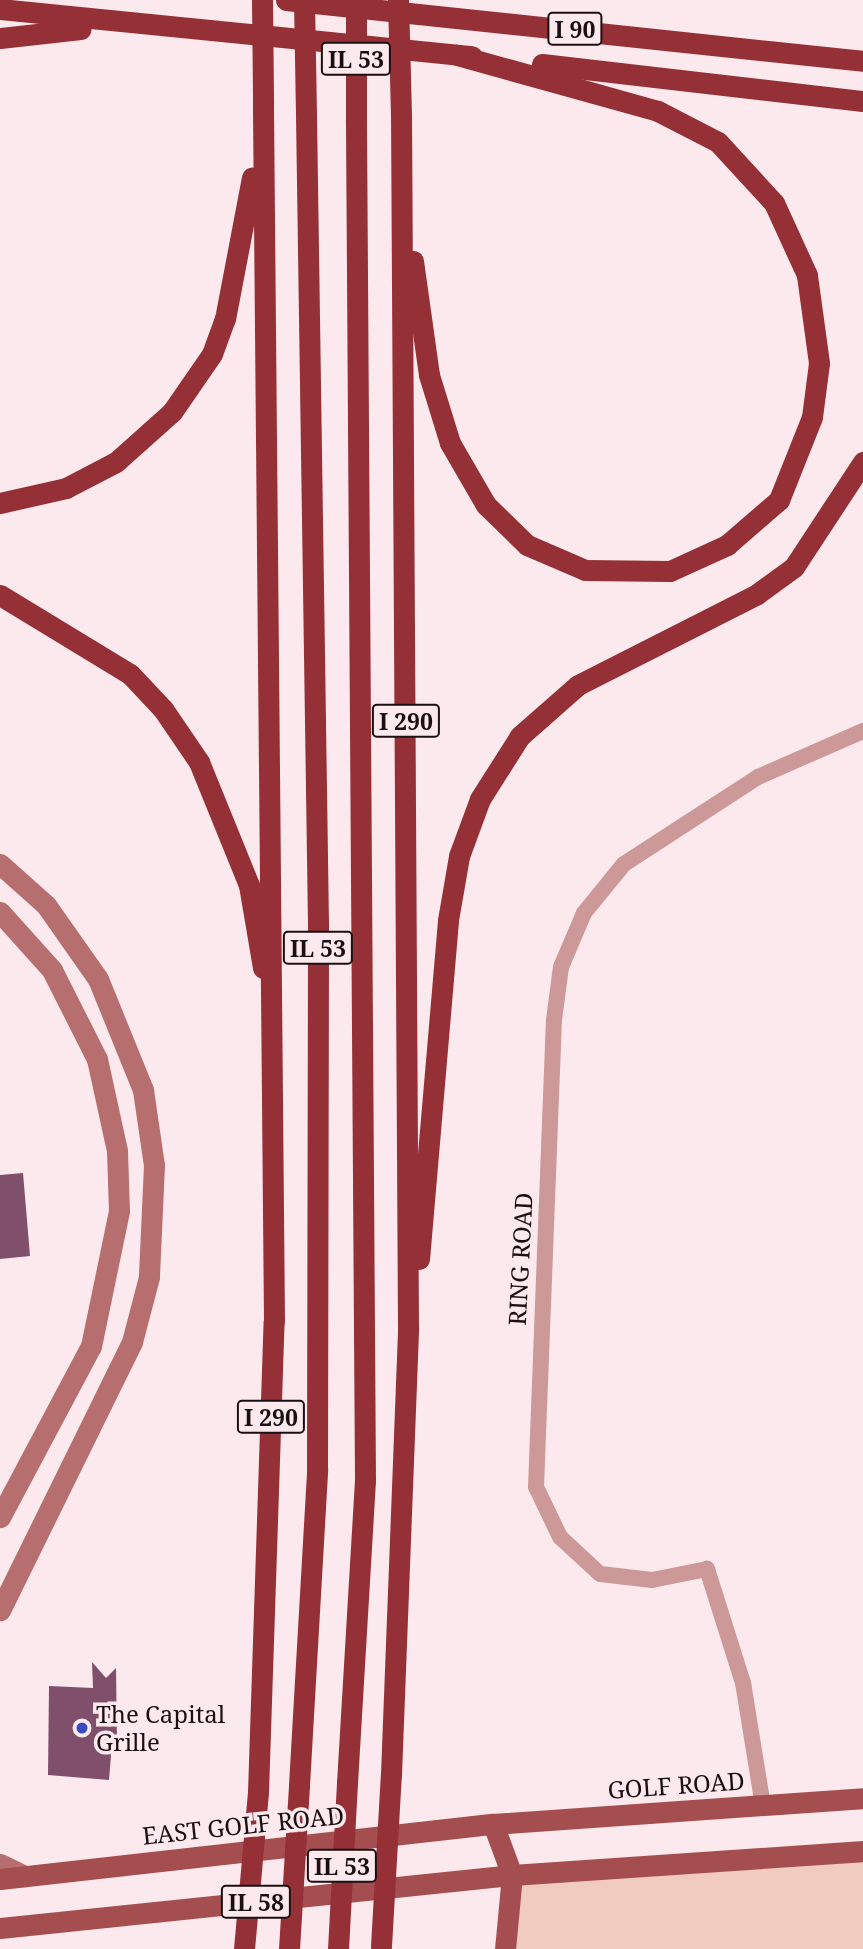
<!DOCTYPE html>
<html>
<head>
<meta charset="utf-8">
<style>
	body { margin:0 }
	#map { position:relative; width:863px; height:1949px; overflow:hidden; background:#fce9ed; font-family:"Noto Serif",serif }
	div>[style] { position:absolute }
	.green>* { inset:0; background:#f1cbbf }
	.building>* { inset:0; background:#7f4f6b }
	.street>* { height:16px; margin:-8px; padding:0 8px; transform-origin:8px; border-radius:8px; background:#cc9998 }
	.secondary>* { height:21px; margin:-10.5px; padding:0 10.5px; transform-origin:10.5px; border-radius:10.5px; background:#b66e6e }
	.primary>* { height:21px; margin:-10.5px; padding:0 10.5px; transform-origin:10.5px; border-radius:10.5px; background:#a54e50 }
	.highway>* { height:21px; margin:-10.5px; padding:0 10.5px; transform-origin:10.5px; border-radius:10.5px; background:#953037 }
	.highway-bridge>* { height:21px; margin:-10.5px; padding:0 10.5px; transform-origin:10.5px; border-radius:10.5px; background:#953037 }
	.dots>* { width:19px; height:19px; translate:-50% -50%; box-sizing:border-box; border:4px solid #fce9ed; border-radius:50% }
	span { translate:-50% -50%; white-space:nowrap; text-align:center; line-height:1.15; -webkit-text-stroke:7px #fce9ed; paint-order:stroke }
	.shield-label span { padding:2px 5px; background:#fce9ed; border:2px solid; border-radius:5px; -webkit-text-stroke-width:0 }
	.shield-label { font-size:23px; color:#1a1012; font-weight:700 }
	.street-label { font-size:24px; color:#1a1012 }
	.poi-label { font-size:24px; color:#1a1012 }
	.left { translate:0 -50%; text-align:left }
</style>
</head>
<body>
<div id="map">
	<div class="green">
		<div style="clip-path:polygon(863px 1850px,863px 1949px,507px 1949px,512px 1875px)"></div>
	</div>
	<div class="building">
		<div style="clip-path:polygon(23px 1173px,30px 1256px,0 1259px,0 1175px)"></div>
		<div style="clip-path:polygon(92px 1662px,106px 1678px,116px 1668px,117px 1744px,112px 1743px,109px 1780px,48px 1775px,49px 1686px,93px 1688px)"></div>
	</div>
	<div class="street">
		<div style="left:763px;top:1806px;width:125px;rotate:-99.2deg"></div>
		<div style="left:743px;top:1683px;width:120px;rotate:-107.5deg"></div>
		<div style="left:707px;top:1569px;width:56px;rotate:168.7deg"></div>
		<div style="left:652px;top:1580px;width:52px;rotate:-173.4deg"></div>
		<div style="left:600px;top:1574px;width:54px;rotate:-137.2deg"></div>
		<div style="left:560px;top:1537px;width:55px;rotate:-115.6deg"></div>
		<div style="left:536px;top:1487px;width:467px;rotate:-87.8deg"></div>
		<div style="left:554px;top:1020px;width:53px;rotate:-82.5deg"></div>
		<div style="left:561px;top:967px;width:59px;rotate:-66.9deg"></div>
		<div style="left:584px;top:913px;width:63px;rotate:-50.8deg"></div>
		<div style="left:624px;top:864px;width:160px;rotate:-33deg"></div>
		<div style="left:758px;top:777px;width:115px;rotate:-23.7deg"></div>
	</div>
	<div class="secondary">
		<div style="left:0;top:864px;width:62px;rotate:41.7deg"></div>
		<div style="left:46px;top:905px;width:90px;rotate:54.9deg"></div>
		<div style="left:98px;top:979px;width:120px;rotate:67.9deg"></div>
		<div style="left:143px;top:1090px;width:76px;rotate:81.7deg"></div>
		<div style="left:154px;top:1165px;width:112px;rotate:92.6deg"></div>
		<div style="left:149px;top:1277px;width:67px;rotate:104.7deg"></div>
		<div style="left:132px;top:1342px;width:299px;rotate:116.2deg"></div>
		<div style="left:0;top:912px;width:78px;rotate:48.1deg"></div>
		<div style="left:52px;top:970px;width:100px;rotate:63.2deg"></div>
		<div style="left:97px;top:1059px;width:94px;rotate:77.7deg"></div>
		<div style="left:117px;top:1151px;width:60px;rotate:88.1deg"></div>
		<div style="left:119px;top:1211px;width:138px;rotate:101.7deg"></div>
		<div style="left:91px;top:1346px;width:194px;rotate:118deg"></div>
		<div style="left:0;top:1864px;width:28px;rotate:26deg"></div>
	</div>
	<div class="primary">
		<div style="left:493px;top:1824px;width:54px;rotate:69.6deg"></div>
		<div style="left:512px;top:1875px;width:74px;rotate:95.4deg"></div>
		<div style="left:0;top:1879px;width:496px;rotate:-6.4deg"></div>
		<div style="left:493px;top:1824px;width:371px;rotate:-4deg"></div>
		<div style="left:0;top:1928px;width:515px;rotate:-5.91deg"></div>
		<div style="left:512px;top:1875px;width:352px;rotate:-3.9deg"></div>
	</div>
	<div class="highway">
		<div style="left:286px;top:0;width:580px;rotate:6.03deg"></div>
		<div style="left:0;top:9px;width:474px;rotate:5.7deg"></div>
		<div style="left:0;top:38px;width:81px;rotate:-6.3deg"></div>
		<div style="left:542px;top:64px;width:323px;rotate:6.6deg"></div>
		<div style="left:413px;top:261px;width:115px;rotate:82deg"></div>
		<div style="left:429px;top:375px;width:71px;rotate:72.8deg"></div>
		<div style="left:450px;top:443px;width:72px;rotate:59.9deg"></div>
		<div style="left:486px;top:505px;width:57px;rotate:44.3deg"></div>
		<div style="left:527px;top:545px;width:63px;rotate:23.3deg"></div>
		<div style="left:585px;top:570px;width:85px;rotate:0.7deg"></div>
		<div style="left:670px;top:571px;width:63px;rotate:-24.5deg"></div>
		<div style="left:727px;top:545px;width:69px;rotate:-40.9deg"></div>
		<div style="left:779px;top:500px;width:89px;rotate:-68.3deg"></div>
		<div style="left:812px;top:417px;width:54px;rotate:-82.6deg"></div>
		<div style="left:819px;top:363px;width:89px;rotate:-97.8deg"></div>
		<div style="left:807px;top:275px;width:79px;rotate:-114.6deg"></div>
		<div style="left:774px;top:203px;width:83px;rotate:-132.6deg"></div>
		<div style="left:718px;top:142px;width:68px;rotate:-152.7deg"></div>
		<div style="left:658px;top:111px;width:209px;rotate:-164.4deg"></div>
		<div style="left:0;top:503px;width:68px;rotate:-12.8deg"></div>
		<div style="left:66px;top:488px;width:56px;rotate:-27.5deg"></div>
		<div style="left:116px;top:462px;width:75px;rotate:-41.8deg"></div>
		<div style="left:172px;top:412px;width:70px;rotate:-55.4deg"></div>
		<div style="left:212px;top:354px;width:37px;rotate:-70deg"></div>
		<div style="left:225px;top:319px;width:144px;rotate:-79.2deg"></div>
		<div style="left:0;top:595px;width:152px;rotate:31.3deg"></div>
		<div style="left:130px;top:674px;width:48px;rotate:46.7deg"></div>
		<div style="left:163px;top:709px;width:64px;rotate:55.8deg"></div>
		<div style="left:199px;top:762px;width:133px;rotate:67.9deg"></div>
		<div style="left:249px;top:885px;width:84px;rotate:80.4deg"></div>
		<div style="left:419px;top:1259px;width:340px;rotate:-85.1deg"></div>
		<div style="left:448px;top:920px;width:65px;rotate:-80.2deg"></div>
		<div style="left:459px;top:856px;width:61px;rotate:-69.8deg"></div>
		<div style="left:480px;top:799px;width:75px;rotate:-57.6deg"></div>
		<div style="left:520px;top:736px;width:77px;rotate:-41.3deg"></div>
		<div style="left:578px;top:685px;width:201px;rotate:-26.9deg"></div>
		<div style="left:757px;top:594px;width:46px;rotate:-36.1deg"></div>
		<div style="left:794px;top:567px;width:126px;rotate:-56.7deg"></div>
		<div style="left:391px;top:1774px;width:447px;rotate:-87.8deg"></div>
		<div style="left:408px;top:1327px;width:1211px;rotate:-90.33deg"></div>
		<div style="left:347px;top:1783px;width:303px;rotate:-86.6deg"></div>
		<div style="left:365px;top:1481px;width:1363px;rotate:-90.38deg"></div>
		<div style="left:299px;top:1785px;width:317px;rotate:-86.7deg"></div>
		<div style="left:317px;top:1469px;width:545px;rotate:-89.89deg"></div>
		<div style="left:318px;top:924px;width:812px;rotate:-90.85deg"></div>
		<div style="left:258px;top:1792px;width:471px;rotate:-88.1deg"></div>
		<div style="left:274px;top:1321px;width:1217px;rotate:-90.52deg"></div>
	</div>
	<div class="highway-bridge">
		<div style="left:262px;top:0;width:104px;rotate:89.4deg"></div>
		<div style="left:304px;top:0;width:112px;rotate:89deg"></div>
		<div style="left:356px;top:0;width:118px;rotate:90deg"></div>
		<div style="left:398px;top:0;width:116px;rotate:88.5deg"></div>
		<div style="left:381px;top:1946px;width:172px;rotate:-86.7deg"></div>
		<div style="left:244px;top:1949px;width:158px;rotate:-84.9deg"></div>
		<div style="left:289px;top:1949px;width:164px;rotate:-86.5deg"></div>
		<div style="left:338px;top:1949px;width:166px;rotate:-86.9deg"></div>
	</div>
	<div class="dots">
		<div style="left:82px;top:1728px;background:#394cbf"></div>
	</div>
	<div class="shield-label">
		<span style="left:575px;top:29px">I 90</span>
		<span style="left:356px;top:59px">IL 53</span>
		<span style="left:406px;top:721px">I 290</span>
		<span style="left:318px;top:948px">IL 53</span>
		<span style="left:271px;top:1417px">I 290</span>
		<span style="left:342px;top:1866px">IL 53</span>
		<span style="left:256px;top:1902px">IL 58</span>
	</div>
	<div class="street-label">
		<span style="left:520px;top:1259px;rotate:-87deg">RING ROAD</span>
		<span style="left:676px;top:1785px;rotate:-4deg">GOLF ROAD</span>
		<span style="left:243px;top:1825px;rotate:-6deg">EAST GOLF ROAD</span>
	</div>
	<div class="poi-label">
		<span class="left" style="left:96px;top:1728px">The Capital<br>Grille</span>
	</div>
</div>
</body>
</html>
